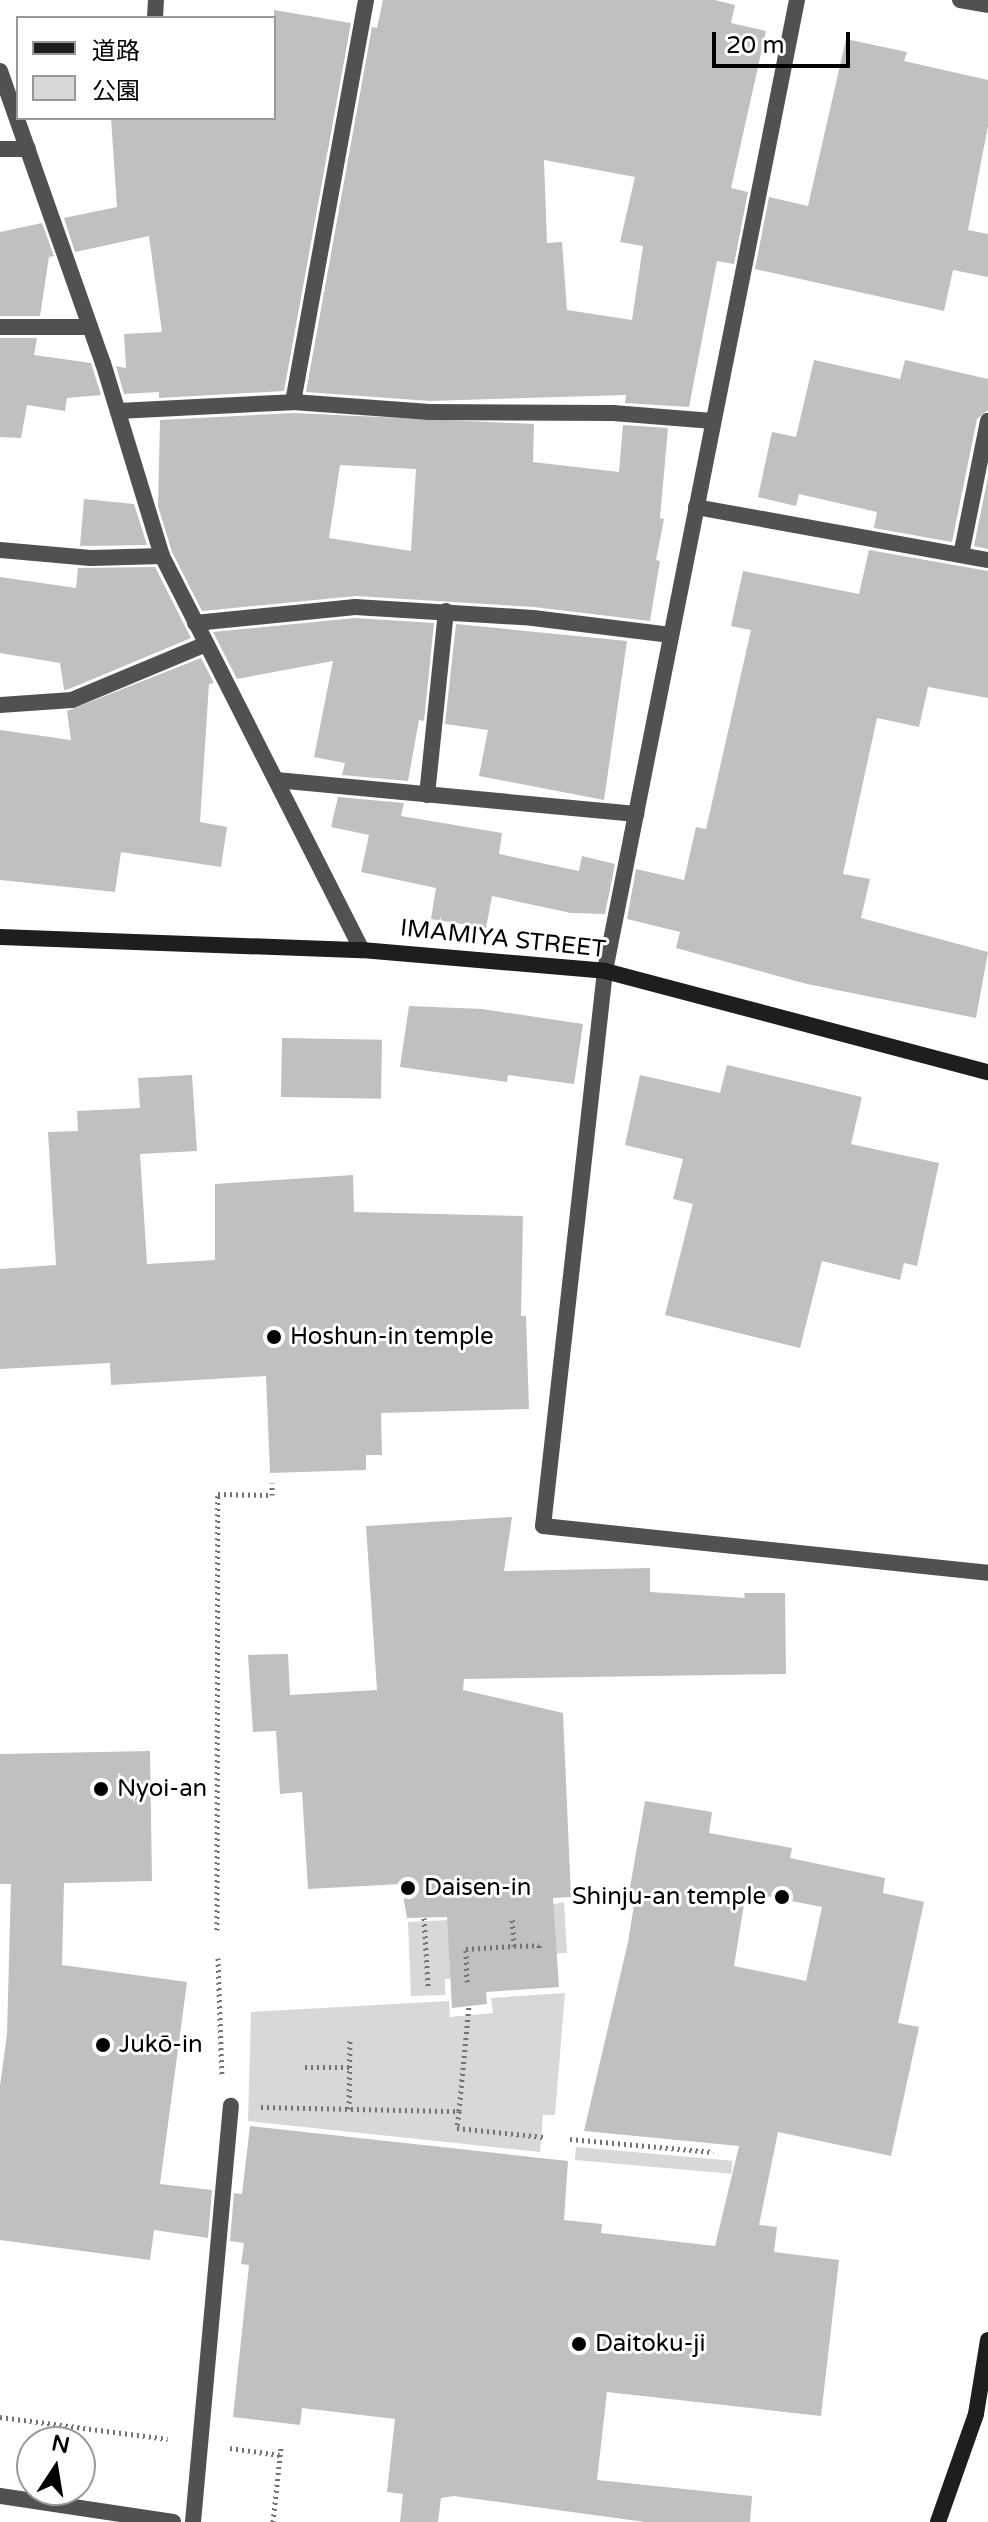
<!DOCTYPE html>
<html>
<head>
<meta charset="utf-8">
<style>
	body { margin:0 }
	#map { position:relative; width:988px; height:2522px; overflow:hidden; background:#fff; font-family:"Varela Round","Noto Sans JP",sans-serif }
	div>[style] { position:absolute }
	.green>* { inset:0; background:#d8d8d8; transform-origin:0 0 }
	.building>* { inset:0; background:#c0c0c0; transform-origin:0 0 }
	.path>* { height:5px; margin-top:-2.5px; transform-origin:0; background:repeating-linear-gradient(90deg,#737373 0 2px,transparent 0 6px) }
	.lane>* { height:16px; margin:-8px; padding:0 8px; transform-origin:8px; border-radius:8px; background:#515151 }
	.street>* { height:16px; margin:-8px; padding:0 8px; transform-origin:8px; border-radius:8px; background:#515151 }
	.secondary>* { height:16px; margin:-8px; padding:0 8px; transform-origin:8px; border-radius:8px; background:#1e1e1e }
	.dots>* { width:22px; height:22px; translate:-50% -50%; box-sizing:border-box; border:4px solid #fff; border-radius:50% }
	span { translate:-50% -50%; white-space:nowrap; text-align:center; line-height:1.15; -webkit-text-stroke:6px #fff; paint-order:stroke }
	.street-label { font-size:24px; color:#000 }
	.poi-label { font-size:24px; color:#000 }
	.left { translate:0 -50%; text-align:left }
	.right { translate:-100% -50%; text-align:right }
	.legend { position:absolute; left:16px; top:16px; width:260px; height:104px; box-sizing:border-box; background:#fff; border:2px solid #999; margin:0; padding:10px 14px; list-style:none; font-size:24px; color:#000 }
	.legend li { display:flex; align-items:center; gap:16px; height:40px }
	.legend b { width:40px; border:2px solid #999 }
	.north { position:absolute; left:16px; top:2426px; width:80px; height:80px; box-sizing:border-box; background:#fff; border:2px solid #999; border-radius:50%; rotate:12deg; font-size:22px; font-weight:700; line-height:32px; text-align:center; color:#000 }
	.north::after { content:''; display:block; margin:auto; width:28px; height:36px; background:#000; clip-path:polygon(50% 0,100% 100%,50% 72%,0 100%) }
	.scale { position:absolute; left:712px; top:32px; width:138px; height:36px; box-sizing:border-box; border:4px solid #000; border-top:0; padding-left:10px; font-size:24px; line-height:28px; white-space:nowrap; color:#000; -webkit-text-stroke:6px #fff; paint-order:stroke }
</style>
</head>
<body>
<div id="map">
	<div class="green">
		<div style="clip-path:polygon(564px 1902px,567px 1953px,521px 1955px,491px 1977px,445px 1979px,445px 1995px,411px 1996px,408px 1922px,489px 1918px)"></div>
		<div style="clip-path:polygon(565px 1993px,555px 2115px,543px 2115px,540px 2152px,248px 2121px,251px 2012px,449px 2001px,450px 2017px,493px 2013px,491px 1998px)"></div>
		<div style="left:576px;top:2147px;width:157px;height:13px;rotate:5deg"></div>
	</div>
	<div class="building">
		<div style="clip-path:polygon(evenodd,383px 0,715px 0,735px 5px,731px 23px,766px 31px,731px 188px,748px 192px,734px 264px,717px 261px,689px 407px,625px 403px,626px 395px,430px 401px,306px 392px,372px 27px,377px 28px,383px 0,544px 160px,635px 177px,620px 242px,643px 246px,632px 320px,567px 310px,562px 242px,547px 243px,544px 160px)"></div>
		<div style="clip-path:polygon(274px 10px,351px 23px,284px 391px,159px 398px,159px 392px,124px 394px,116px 366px,126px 368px,124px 334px,162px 332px,149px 236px,75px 252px,64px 218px,117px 207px,111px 118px,274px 118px)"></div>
		<div style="clip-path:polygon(846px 39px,907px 52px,904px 61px,988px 80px,988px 126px,968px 230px,988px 234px,988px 277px,953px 270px,944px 311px,755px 269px,769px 197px,808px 206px)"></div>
		<div style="clip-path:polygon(42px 223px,54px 256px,49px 257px,40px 316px,0 316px,0 232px)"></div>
		<div style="clip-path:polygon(0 338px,37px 338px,34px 355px,91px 363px,101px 395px,67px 398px,65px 411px,27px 405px,21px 438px,0 437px)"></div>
		<div style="clip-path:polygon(814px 360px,900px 379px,905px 360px,988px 379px,988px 410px,977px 419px,952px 542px,874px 528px,877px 512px,799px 494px,796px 506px,758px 497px,772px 432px,796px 437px)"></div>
		<div style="clip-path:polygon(evenodd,293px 413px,534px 424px,533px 462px,619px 472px,623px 425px,668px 428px,660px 518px,664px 519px,656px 560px,660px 561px,650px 621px,534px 607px,356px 596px,202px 611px,172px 552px,158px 506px,160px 420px,293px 413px,340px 465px,416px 469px,411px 551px,329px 538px,340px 465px)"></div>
		<div style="clip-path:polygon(988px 477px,988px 549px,974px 546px)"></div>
		<div style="clip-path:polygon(84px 499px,134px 504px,147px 545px,80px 546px)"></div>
		<div style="clip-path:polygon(869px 550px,988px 571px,988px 698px,928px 687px,919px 727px,877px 718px,843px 874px,870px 879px,861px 918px,988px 952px,976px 1018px,807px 984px,676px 948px,680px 932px,627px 919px,636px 869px,684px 880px,696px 827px,706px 829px,751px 630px,731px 626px,743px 571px,859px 594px)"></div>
		<div style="clip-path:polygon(155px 567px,191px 638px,69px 689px,64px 690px,60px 663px,0 653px,0 577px,76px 588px,78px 568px)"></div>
		<div style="clip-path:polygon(355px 618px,434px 623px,424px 721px,419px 720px,408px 781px,342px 775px,345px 763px,314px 757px,333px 661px,237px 679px,213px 632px)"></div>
		<div style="clip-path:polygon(456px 624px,627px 641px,604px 800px,479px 776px,488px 730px,445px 724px)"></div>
		<div style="clip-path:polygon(201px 658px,214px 683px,209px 684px,200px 822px,227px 827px,221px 867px,121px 852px,115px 892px,0 880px,0 730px,71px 740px,67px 711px)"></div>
		<div style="clip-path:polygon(338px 797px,404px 803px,401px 816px,502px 833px,499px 854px,579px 871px,582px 856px,615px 864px,605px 914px,571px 913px,492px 896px,486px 928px,431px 919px,436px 888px,361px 872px,369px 835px,331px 827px)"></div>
		<div style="clip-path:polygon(409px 1006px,482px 1009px,583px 1024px,574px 1084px,508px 1075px,507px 1082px,400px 1067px)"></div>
		<div style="left:282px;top:1038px;width:100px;height:59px;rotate:1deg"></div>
		<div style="clip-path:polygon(727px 1065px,862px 1097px,851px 1144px,939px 1163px,917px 1266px,904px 1263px,900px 1280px,822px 1261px,800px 1348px,665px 1315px,693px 1204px,673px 1199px,683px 1159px,625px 1145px,640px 1075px,720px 1093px)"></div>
		<div style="clip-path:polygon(192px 1075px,197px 1151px,140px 1154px,147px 1264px,215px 1260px,215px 1184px,353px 1175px,354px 1212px,523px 1216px,521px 1316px,526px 1316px,529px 1409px,381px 1413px,382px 1455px,366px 1455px,366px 1470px,270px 1473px,266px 1376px,111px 1385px,110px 1363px,0 1369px,0 1269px,56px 1265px,48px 1132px,78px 1131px,77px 1111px,140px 1108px,138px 1078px)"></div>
		<div style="clip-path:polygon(512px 1517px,504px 1571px,650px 1568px,650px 1592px,745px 1598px,744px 1593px,785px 1593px,786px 1674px,464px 1679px,463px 1690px,563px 1713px,571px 1897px,553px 1898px,559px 1987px,486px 1992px,487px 2004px,452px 2008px,447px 1917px,407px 1918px,401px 1884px,308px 1889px,302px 1792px,280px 1794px,276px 1731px,253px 1732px,248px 1655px,288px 1654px,290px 1695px,377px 1690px,366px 1526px)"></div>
		<div style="clip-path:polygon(150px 1751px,152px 1881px,64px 1883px,62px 1965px,187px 1982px,160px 2184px,212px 2190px,208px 2238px,154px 2230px,150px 2260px,0 2240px,0 2086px,7px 2034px,11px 1884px,0 1884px,0 1754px)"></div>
		<div style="clip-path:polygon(evenodd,645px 1801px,712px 1812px,709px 1833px,792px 1848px,790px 1858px,885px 1878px,883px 1893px,924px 1902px,898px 2023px,919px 2027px,891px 2156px,778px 2132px,759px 2225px,777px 2227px,774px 2252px,839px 2260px,821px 2416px,607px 2392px,597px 2480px,752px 2496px,750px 2522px,645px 2522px,454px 2496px,441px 2498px,438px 2522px,400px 2522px,403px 2494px,387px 2492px,395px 2419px,302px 2408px,300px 2425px,233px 2417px,249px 2265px,241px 2264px,244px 2243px,230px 2241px,234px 2193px,242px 2194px,250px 2126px,568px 2161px,564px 2220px,602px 2224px,601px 2233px,715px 2246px,739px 2146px,584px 2131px,628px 1942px,636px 1893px,629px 1893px,645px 1801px,746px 1892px,822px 1907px,806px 1981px,734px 1966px,746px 1892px)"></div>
	</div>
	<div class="path">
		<div style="left:424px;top:1918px;width:68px;rotate:86.6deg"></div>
		<div style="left:217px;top:1930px;width:436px;rotate:-89.9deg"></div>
		<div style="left:218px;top:1494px;width:54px;rotate:1.1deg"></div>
		<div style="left:272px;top:1495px;width:12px;rotate:-90deg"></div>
		<div style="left:514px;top:1946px;width:25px;rotate:-2deg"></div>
		<div style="left:539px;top:1945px;width:6px;rotate:90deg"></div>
		<div style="left:218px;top:1958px;width:119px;rotate:88.1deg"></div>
		<div style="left:467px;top:1982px;width:33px;rotate:-92deg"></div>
		<div style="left:466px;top:1949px;width:48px;rotate:-3.6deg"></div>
		<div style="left:514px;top:1946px;width:27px;rotate:-94deg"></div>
		<div style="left:305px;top:2067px;width:45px"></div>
		<div style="left:261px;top:2107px;width:198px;rotate:1.2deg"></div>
		<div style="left:459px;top:2111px;width:105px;rotate:-84.6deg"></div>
		<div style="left:349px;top:2109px;width:70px;rotate:-89.2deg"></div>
		<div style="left:459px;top:2111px;width:17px;rotate:97deg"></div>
		<div style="left:457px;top:2128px;width:87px;rotate:5.9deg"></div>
		<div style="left:570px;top:2139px;width:144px;rotate:5.2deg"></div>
		<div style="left:0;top:2417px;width:169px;rotate:7.5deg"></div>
		<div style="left:230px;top:2448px;width:50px;rotate:8deg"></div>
		<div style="left:273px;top:2522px;width:75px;rotate:-83.9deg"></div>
	</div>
	<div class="lane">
		<div style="left:155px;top:18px;width:18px;rotate:-87deg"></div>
		<div style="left:0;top:149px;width:28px"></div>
		<div style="left:0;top:327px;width:90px"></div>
		<div style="left:293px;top:402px;width:409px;rotate:-79.7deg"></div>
		<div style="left:118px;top:411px;width:175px;rotate:-2.9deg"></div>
		<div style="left:293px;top:402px;width:137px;rotate:4.2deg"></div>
		<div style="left:430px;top:412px;width:183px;rotate:0.3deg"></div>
		<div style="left:613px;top:413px;width:100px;rotate:4.6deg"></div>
		<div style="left:961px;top:555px;width:137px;rotate:-78.6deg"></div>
		<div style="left:195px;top:623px;width:161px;rotate:-5.7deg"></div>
		<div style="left:355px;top:607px;width:178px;rotate:3.5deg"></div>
		<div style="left:533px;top:618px;width:139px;rotate:7deg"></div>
		<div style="left:0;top:705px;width:72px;rotate:-4deg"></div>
		<div style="left:72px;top:700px;width:145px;rotate:-22.7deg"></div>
		<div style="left:276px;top:780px;width:362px;rotate:5.4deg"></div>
		<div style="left:427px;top:795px;width:185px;rotate:-84.1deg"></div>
		<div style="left:0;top:2496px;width:175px;rotate:8.5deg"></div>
		<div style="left:193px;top:2522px;width:418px;rotate:-84.8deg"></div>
	</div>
	<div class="street">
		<div style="left:797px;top:0;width:990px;rotate:101.19deg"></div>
		<div style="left:605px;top:971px;width:558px;rotate:96.37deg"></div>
		<div style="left:543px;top:1526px;width:447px;rotate:6deg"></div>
		<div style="left:960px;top:0;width:28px;rotate:10deg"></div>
		<div style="left:0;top:71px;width:310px;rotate:70.6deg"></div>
		<div style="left:103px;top:363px;width:202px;rotate:73deg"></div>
		<div style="left:162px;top:556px;width:442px;rotate:63.1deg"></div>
		<div style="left:696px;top:507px;width:297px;rotate:10.3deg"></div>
		<div style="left:0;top:550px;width:91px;rotate:5deg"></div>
		<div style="left:91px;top:558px;width:71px;rotate:-1.6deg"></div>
	</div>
	<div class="secondary">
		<div style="left:0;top:937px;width:362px;rotate:2.1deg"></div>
		<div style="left:362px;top:950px;width:244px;rotate:4.9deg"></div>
		<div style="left:605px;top:971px;width:396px;rotate:14.8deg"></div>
		<div style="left:938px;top:2522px;width:114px;rotate:-70.6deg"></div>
		<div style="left:976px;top:2414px;width:75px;rotate:-80.8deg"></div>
	</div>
	<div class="dots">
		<div style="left:274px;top:1337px;background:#000"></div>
		<div style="left:101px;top:1789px;background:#000"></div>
		<div style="left:408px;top:1888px;background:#000"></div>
		<div style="left:782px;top:1897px;background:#000"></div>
		<div style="left:103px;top:2045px;background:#000"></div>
		<div style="left:579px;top:2344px;background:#000"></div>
	</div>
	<div class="street-label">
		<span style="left:503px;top:939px;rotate:6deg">IMAMIYA STREET</span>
	</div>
	<div class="poi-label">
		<span class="left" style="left:290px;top:1337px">Hoshun-in temple</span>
		<span class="left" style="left:117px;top:1789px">Nyoi-an</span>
		<span class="left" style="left:424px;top:1888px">Daisen-in</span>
		<span class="right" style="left:766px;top:1897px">Shinju-an temple</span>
		<span class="left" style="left:119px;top:2045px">Jukō-in</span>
		<span class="left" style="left:595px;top:2344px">Daitoku-ji</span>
	</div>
	<ul class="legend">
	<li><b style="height:10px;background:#1e1e1e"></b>道路</li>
	<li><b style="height:22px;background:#d8d8d8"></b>公園</li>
	</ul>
	<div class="north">N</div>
	<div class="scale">20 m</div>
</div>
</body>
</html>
